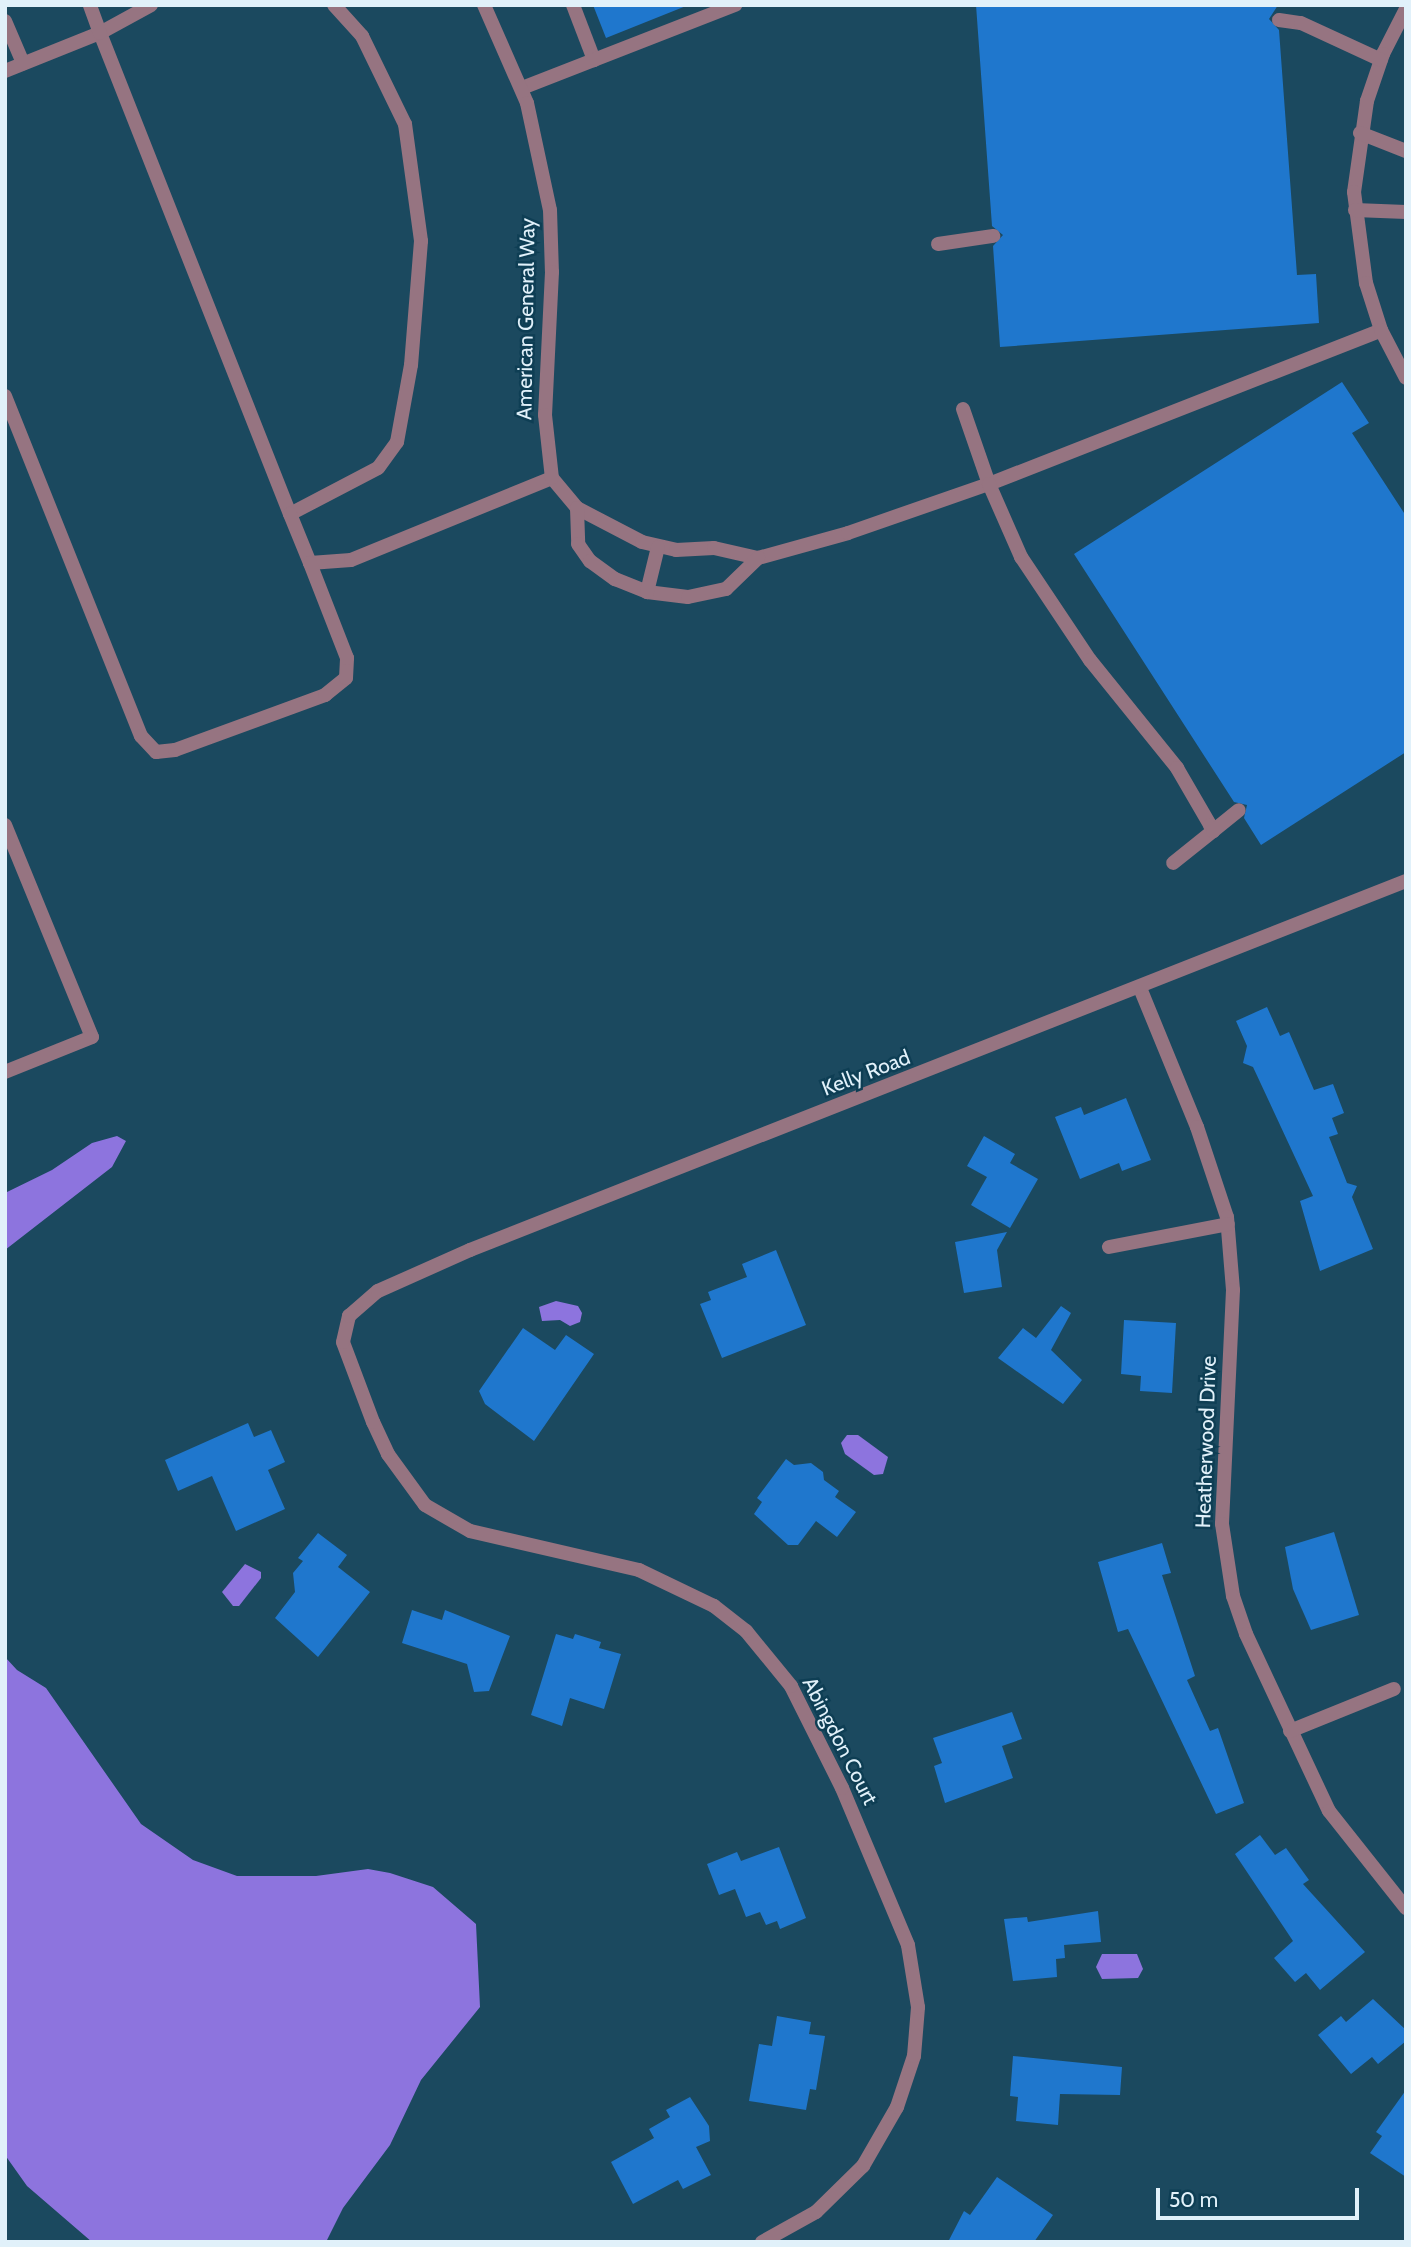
<!DOCTYPE html>
<html>
<head>
<meta charset="utf-8">
<style>
	body { margin:0 }
	#map { position:relative; width:1411px; height:2247px; overflow:hidden; background:#1b495f; font-family:Cabin,sans-serif }
	div>[style] { position:absolute }
	.water>* { inset:0; background:#8d74de }
	.building>* { inset:0; background:#1f77cd }
	.service>* { height:14px; margin:-7px; padding:0 7px; transform-origin:7px; border-radius:7px; background:#967481 }
	.minor>* { height:14px; margin:-7px; padding:0 7px; transform-origin:7px; border-radius:7px; background:#967481 }
	span { translate:-50% -50%; white-space:nowrap; text-align:center; line-height:1.15; -webkit-text-stroke:5px #0e3e54; paint-order:stroke }
	.street-label { font-size:21px; color:#e1f1fa }
	.frame { position:absolute; inset:0; border:7px solid #e1f1fa; pointer-events:none }
	.scale { position:absolute; left:1156px; top:2188px; width:203px; height:32px; box-sizing:border-box; border:4px solid #e1f1fa; border-top:0; padding-left:9px; font-size:21px; line-height:24px; white-space:nowrap; color:#e1f1fa; -webkit-text-stroke:5px #0e3e54; paint-order:stroke }
</style>
</head>
<body>
<div id="map">
	<div class="water">
		<div style="clip-path:polygon(117px 1136px,126px 1141px,112px 1167px,5px 1250px,5px 1193px,52px 1170px,92px 1143px)"></div>
		<div style="clip-path:polygon(556px 1301px,578px 1306px,582px 1313px,580px 1322px,570px 1326px,560px 1320px,542px 1321px,539px 1307px)"></div>
		<div style="clip-path:polygon(847px 1435px,858px 1435px,888px 1457px,883px 1474px,874px 1475px,845px 1454px,841px 1443px)"></div>
		<div style="clip-path:polygon(245px 1564px,261px 1572px,261px 1578px,239px 1606px,233px 1606px,222px 1592px)"></div>
		<div style="clip-path:polygon(5px 1657px,17px 1670px,46px 1688px,141px 1824px,193px 1860px,237px 1876px,316px 1876px,368px 1869px,390px 1873px,433px 1887px,476px 1924px,480px 2007px,421px 2080px,390px 2145px,343px 2208px,326px 2242px,92px 2242px,27px 2186px,5px 2155px)"></div>
		<div style="clip-path:polygon(1102px 1954px,1137px 1954px,1143px 1969px,1138px 1978px,1102px 1979px,1096px 1967px)"></div>
	</div>
	<div class="building">
		<div style="clip-path:polygon(593px 5px,686px 5px,686px 6px,606px 38px)"></div>
		<div style="clip-path:polygon(976px 5px,1278px 5px,1269px 19px,1279px 30px,1297px 275px,1316px 274px,1319px 323px,1000px 347px,993px 246px,1003px 235px,992px 226px)"></div>
		<div style="clip-path:polygon(1342px 382px,1369px 423px,1352px 433px,1406px 516px,1406px 752px,1261px 845px,1244px 818px,1247px 805px,1234px 802px,1074px 554px)"></div>
		<div style="clip-path:polygon(1267px 1007px,1280px 1036px,1289px 1032px,1314px 1090px,1333px 1084px,1344px 1113px,1332px 1118px,1338px 1134px,1329px 1137px,1347px 1183px,1357px 1186px,1352px 1197px,1373px 1249px,1320px 1271px,1300px 1201px,1313px 1196px,1253px 1067px,1243px 1063px,1247px 1046px,1236px 1021px)"></div>
		<div style="clip-path:polygon(1126px 1098px,1151px 1160px,1122px 1171px,1119px 1163px,1080px 1179px,1055px 1117px,1081px 1107px,1084px 1115px)"></div>
		<div style="clip-path:polygon(984px 1136px,1015px 1154px,1010px 1163px,1038px 1179px,1010px 1228px,971px 1205px,987px 1177px,967px 1166px)"></div>
		<div style="clip-path:polygon(1007px 1232px,997px 1250px,1002px 1287px,964px 1293px,955px 1242px)"></div>
		<div style="clip-path:polygon(776px 1250px,806px 1325px,722px 1358px,700px 1304px,711px 1300px,708px 1292px,747px 1277px,742px 1264px)"></div>
		<div style="clip-path:polygon(1061px 1306px,1071px 1313px,1051px 1350px,1082px 1380px,1063px 1404px,998px 1358px,1023px 1328px,1036px 1338px)"></div>
		<div style="clip-path:polygon(1124px 1320px,1176px 1323px,1172px 1393px,1140px 1391px,1141px 1376px,1121px 1374px)"></div>
		<div style="clip-path:polygon(523px 1328px,555px 1350px,566px 1335px,594px 1354px,534px 1441px,485px 1404px,479px 1391px)"></div>
		<div style="clip-path:polygon(248px 1423px,254px 1437px,271px 1430px,285px 1462px,268px 1470px,285px 1509px,236px 1531px,212px 1476px,178px 1491px,165px 1460px)"></div>
		<div style="clip-path:polygon(786px 1459px,794px 1465px,811px 1463px,823px 1472px,824px 1480px,839px 1491px,835px 1497px,856px 1512px,837px 1537px,816px 1521px,798px 1545px,788px 1545px,754px 1514px,762px 1502px,757px 1498px)"></div>
		<div style="clip-path:polygon(1334px 1532px,1359px 1615px,1311px 1630px,1293px 1589px,1285px 1547px)"></div>
		<div style="clip-path:polygon(318px 1533px,347px 1555px,338px 1567px,370px 1592px,318px 1657px,275px 1618px,295px 1592px,293px 1573px,303px 1561px,298px 1558px)"></div>
		<div style="clip-path:polygon(1162px 1543px,1171px 1573px,1162px 1575px,1195px 1676px,1187px 1680px,1210px 1731px,1218px 1728px,1244px 1803px,1216px 1814px,1128px 1629px,1118px 1632px,1098px 1562px)"></div>
		<div style="clip-path:polygon(412px 1610px,442px 1620px,445px 1610px,510px 1636px,489px 1691px,474px 1692px,467px 1664px,402px 1643px)"></div>
		<div style="clip-path:polygon(556px 1634px,573px 1639px,575px 1634px,601px 1642px,599px 1648px,621px 1654px,604px 1709px,570px 1698px,562px 1726px,531px 1715px)"></div>
		<div style="clip-path:polygon(1012px 1712px,1022px 1739px,1002px 1746px,1013px 1778px,945px 1803px,934px 1766px,942px 1763px,933px 1738px)"></div>
		<div style="clip-path:polygon(1260px 1835px,1275px 1855px,1286px 1848px,1309px 1880px,1303px 1884px,1365px 1952px,1320px 1990px,1306px 1973px,1295px 1982px,1274px 1958px,1293px 1941px,1235px 1854px)"></div>
		<div style="clip-path:polygon(779px 1847px,806px 1918px,780px 1929px,777px 1921px,766px 1925px,760px 1912px,746px 1917px,735px 1889px,719px 1895px,707px 1864px,737px 1852px,741px 1861px)"></div>
		<div style="clip-path:polygon(1098px 1911px,1101px 1942px,1064px 1945px,1065px 1958px,1056px 1959px,1057px 1977px,1013px 1981px,1004px 1919px,1027px 1917px,1028px 1922px)"></div>
		<div style="clip-path:polygon(1373px 1999px,1406px 2030px,1406px 2041px,1378px 2064px,1372px 2057px,1351px 2074px,1318px 2035px,1341px 2016px,1346px 2022px)"></div>
		<div style="clip-path:polygon(777px 2016px,811px 2022px,809px 2034px,825px 2036px,816px 2090px,810px 2089px,806px 2110px,749px 2101px,759px 2044px,772px 2046px)"></div>
		<div style="clip-path:polygon(1013px 2056px,1122px 2067px,1120px 2095px,1060px 2094px,1058px 2125px,1016px 2121px,1018px 2097px,1010px 2096px)"></div>
		<div style="clip-path:polygon(1406px 2090px,1406px 2177px,1370px 2153px,1382px 2136px,1376px 2132px)"></div>
		<div style="clip-path:polygon(690px 2097px,709px 2126px,710px 2141px,696px 2147px,711px 2175px,683px 2189px,678px 2180px,633px 2204px,611px 2162px,654px 2138px,649px 2129px,670px 2117px,666px 2110px)"></div>
		<div style="clip-path:polygon(997px 2177px,1053px 2215px,1034px 2242px,948px 2242px,964px 2211px,970px 2215px)"></div>
	</div>
	<div class="service">
		<div style="left:151px;top:5px;width:58px;rotate:151.2deg"></div>
		<div style="left:100px;top:33px;width:517px;rotate:68.45deg"></div>
		<div style="left:334px;top:5px;width:42px;rotate:47.9deg"></div>
		<div style="left:362px;top:36px;width:98px;rotate:64deg"></div>
		<div style="left:405px;top:124px;width:118px;rotate:82.2deg"></div>
		<div style="left:421px;top:241px;width:124px;rotate:94.6deg"></div>
		<div style="left:411px;top:365px;width:78px;rotate:100.3deg"></div>
		<div style="left:397px;top:442px;width:32px;rotate:126deg"></div>
		<div style="left:378px;top:468px;width:99px;rotate:152.4deg"></div>
		<div style="left:290px;top:514px;width:53px;rotate:67.8deg"></div>
		<div style="left:310px;top:563px;width:41px;rotate:-4.2deg"></div>
		<div style="left:351px;top:560px;width:217px;rotate:-22.2deg"></div>
		<div style="left:552px;top:478px;width:39px;rotate:50deg"></div>
		<div style="left:577px;top:508px;width:73px;rotate:27.6deg"></div>
		<div style="left:642px;top:542px;width:35px;rotate:13deg"></div>
		<div style="left:676px;top:550px;width:38px;rotate:-3deg"></div>
		<div style="left:714px;top:548px;width:45px;rotate:12.8deg"></div>
		<div style="left:758px;top:558px;width:93px;rotate:-15.5deg"></div>
		<div style="left:848px;top:533px;width:149px;rotate:-19.2deg"></div>
		<div style="left:989px;top:484px;width:421px;rotate:-21.4deg"></div>
		<div style="left:573px;top:5px;width:59px;rotate:69.1deg"></div>
		<div style="left:1406px;top:9px;width:51px;rotate:117.1deg"></div>
		<div style="left:1383px;top:54px;width:50px;rotate:108.8deg"></div>
		<div style="left:1367px;top:101px;width:92px;rotate:98.1deg"></div>
		<div style="left:1354px;top:192px;width:92px;rotate:82.5deg"></div>
		<div style="left:1366px;top:283px;width:49px;rotate:72.3deg"></div>
		<div style="left:1381px;top:330px;width:54px;rotate:62.5deg"></div>
		<div style="left:1279px;top:20px;width:22px;rotate:8deg"></div>
		<div style="left:1301px;top:23px;width:88px;rotate:24.8deg"></div>
		<div style="left:5px;top:21px;width:46px;rotate:66.8deg"></div>
		<div style="left:5px;top:71px;width:102px;rotate:-21.8deg"></div>
		<div style="left:100px;top:33px;width:30px;rotate:-110deg"></div>
		<div style="left:522px;top:88px;width:229px;rotate:-21.3deg"></div>
		<div style="left:1360px;top:133px;width:49px;rotate:21.4deg"></div>
		<div style="left:1355px;top:210px;width:51px;rotate:2.2deg"></div>
		<div style="left:938px;top:244px;width:56px;rotate:-8.3deg"></div>
		<div style="left:5px;top:396px;width:366px;rotate:68.2deg"></div>
		<div style="left:141px;top:736px;width:22px;rotate:47deg"></div>
		<div style="left:156px;top:752px;width:19px;rotate:-6deg"></div>
		<div style="left:175px;top:750px;width:160px;rotate:-20.1deg"></div>
		<div style="left:325px;top:695px;width:27px;rotate:-39deg"></div>
		<div style="left:346px;top:678px;width:20px;rotate:-87deg"></div>
		<div style="left:347px;top:658px;width:102px;rotate:-111.3deg"></div>
		<div style="left:963px;top:409px;width:79px;rotate:70.9deg"></div>
		<div style="left:989px;top:484px;width:80px;rotate:66.3deg"></div>
		<div style="left:1021px;top:557px;width:124px;rotate:56.2deg"></div>
		<div style="left:1090px;top:660px;width:139px;rotate:51.1deg"></div>
		<div style="left:1177px;top:768px;width:66px;rotate:59.9deg"></div>
		<div style="left:1210px;top:825px;width:7px;rotate:63deg"></div>
		<div style="left:1213px;top:831px;width:51px;rotate:141.3deg"></div>
		<div style="left:577px;top:508px;width:36px;rotate:88deg"></div>
		<div style="left:578px;top:544px;width:21px;rotate:55deg"></div>
		<div style="left:590px;top:561px;width:31px;rotate:36deg"></div>
		<div style="left:615px;top:579px;width:35px;rotate:22deg"></div>
		<div style="left:647px;top:592px;width:41px;rotate:7deg"></div>
		<div style="left:688px;top:597px;width:39px;rotate:-12deg"></div>
		<div style="left:726px;top:589px;width:45px;rotate:-44.1deg"></div>
		<div style="left:647px;top:592px;width:46px;rotate:-76.3deg"></div>
		<div style="left:5px;top:825px;width:229px;rotate:67.7deg"></div>
		<div style="left:92px;top:1037px;width:94px;rotate:158.1deg"></div>
		<div style="left:1213px;top:831px;width:33px;rotate:-39deg"></div>
	</div>
	<div class="minor">
		<div style="left:484px;top:5px;width:107px;rotate:66.3deg"></div>
		<div style="left:527px;top:103px;width:109px;rotate:77.9deg"></div>
		<div style="left:550px;top:210px;width:62px;rotate:88.2deg"></div>
		<div style="left:552px;top:272px;width:143px;rotate:92.8deg"></div>
		<div style="left:545px;top:415px;width:63px;rotate:83.7deg"></div>
		<div style="left:1140px;top:988px;width:150px;rotate:67.7deg"></div>
		<div style="left:1197px;top:1127px;width:95px;rotate:71.6deg"></div>
		<div style="left:1227px;top:1217px;width:73px;rotate:85.3deg"></div>
		<div style="left:1233px;top:1290px;width:234px;rotate:92.7deg"></div>
		<div style="left:1222px;top:1524px;width:73px;rotate:81.3deg"></div>
		<div style="left:1233px;top:1596px;width:40px;rotate:71.1deg"></div>
		<div style="left:1246px;top:1634px;width:195px;rotate:64.9deg"></div>
		<div style="left:1329px;top:1811px;width:124px;rotate:51.6deg"></div>
		<div style="left:1109px;top:1247px;width:121px;rotate:-10.9deg"></div>
		<div style="left:1290px;top:1731px;width:112px;rotate:-22deg"></div>
		<div style="left:762px;top:2242px;width:62px;rotate:-29.1deg"></div>
		<div style="left:816px;top:2212px;width:66px;rotate:-44.4deg"></div>
		<div style="left:863px;top:2166px;width:68px;rotate:-60deg"></div>
		<div style="left:897px;top:2107px;width:54px;rotate:-71.6deg"></div>
		<div style="left:914px;top:2056px;width:49px;rotate:-85.3deg"></div>
		<div style="left:918px;top:2007px;width:63px;rotate:-99.2deg"></div>
		<div style="left:908px;top:1945px;width:170px;rotate:-112.8deg"></div>
		<div style="left:842px;top:1788px;width:114px;rotate:-116.6deg"></div>
		<div style="left:791px;top:1686px;width:71px;rotate:-129.3deg"></div>
		<div style="left:746px;top:1631px;width:41px;rotate:-142deg"></div>
		<div style="left:714px;top:1606px;width:83px;rotate:-154.4deg"></div>
		<div style="left:639px;top:1570px;width:173px;rotate:-167deg"></div>
		<div style="left:470px;top:1531px;width:52px;rotate:-150deg"></div>
		<div style="left:425px;top:1505px;width:63px;rotate:-126deg"></div>
		<div style="left:388px;top:1454px;width:35px;rotate:-115deg"></div>
		<div style="left:373px;top:1422px;width:85px;rotate:-110.6deg"></div>
		<div style="left:343px;top:1342px;width:27px;rotate:-77deg"></div>
		<div style="left:349px;top:1316px;width:38px;rotate:-41deg"></div>
		<div style="left:378px;top:1291px;width:101px;rotate:-24deg"></div>
		<div style="left:470px;top:1250px;width:1006px;rotate:-21.52deg"></div>
	</div>
	<div class="street-label">
		<span style="left:526px;top:319px;rotate:-89deg">American General Way</span>
		<span style="left:866px;top:1073px;rotate:-21deg">Kelly Road</span>
		<span style="left:1206px;top:1442px;rotate:-88deg">Heatherwood Drive</span>
		<span style="left:840px;top:1741px;rotate:63deg">Abingdon Court</span>
	</div>
	<div class="frame"></div>
	<div class="scale">50 m</div>
</div>
</body>
</html>
